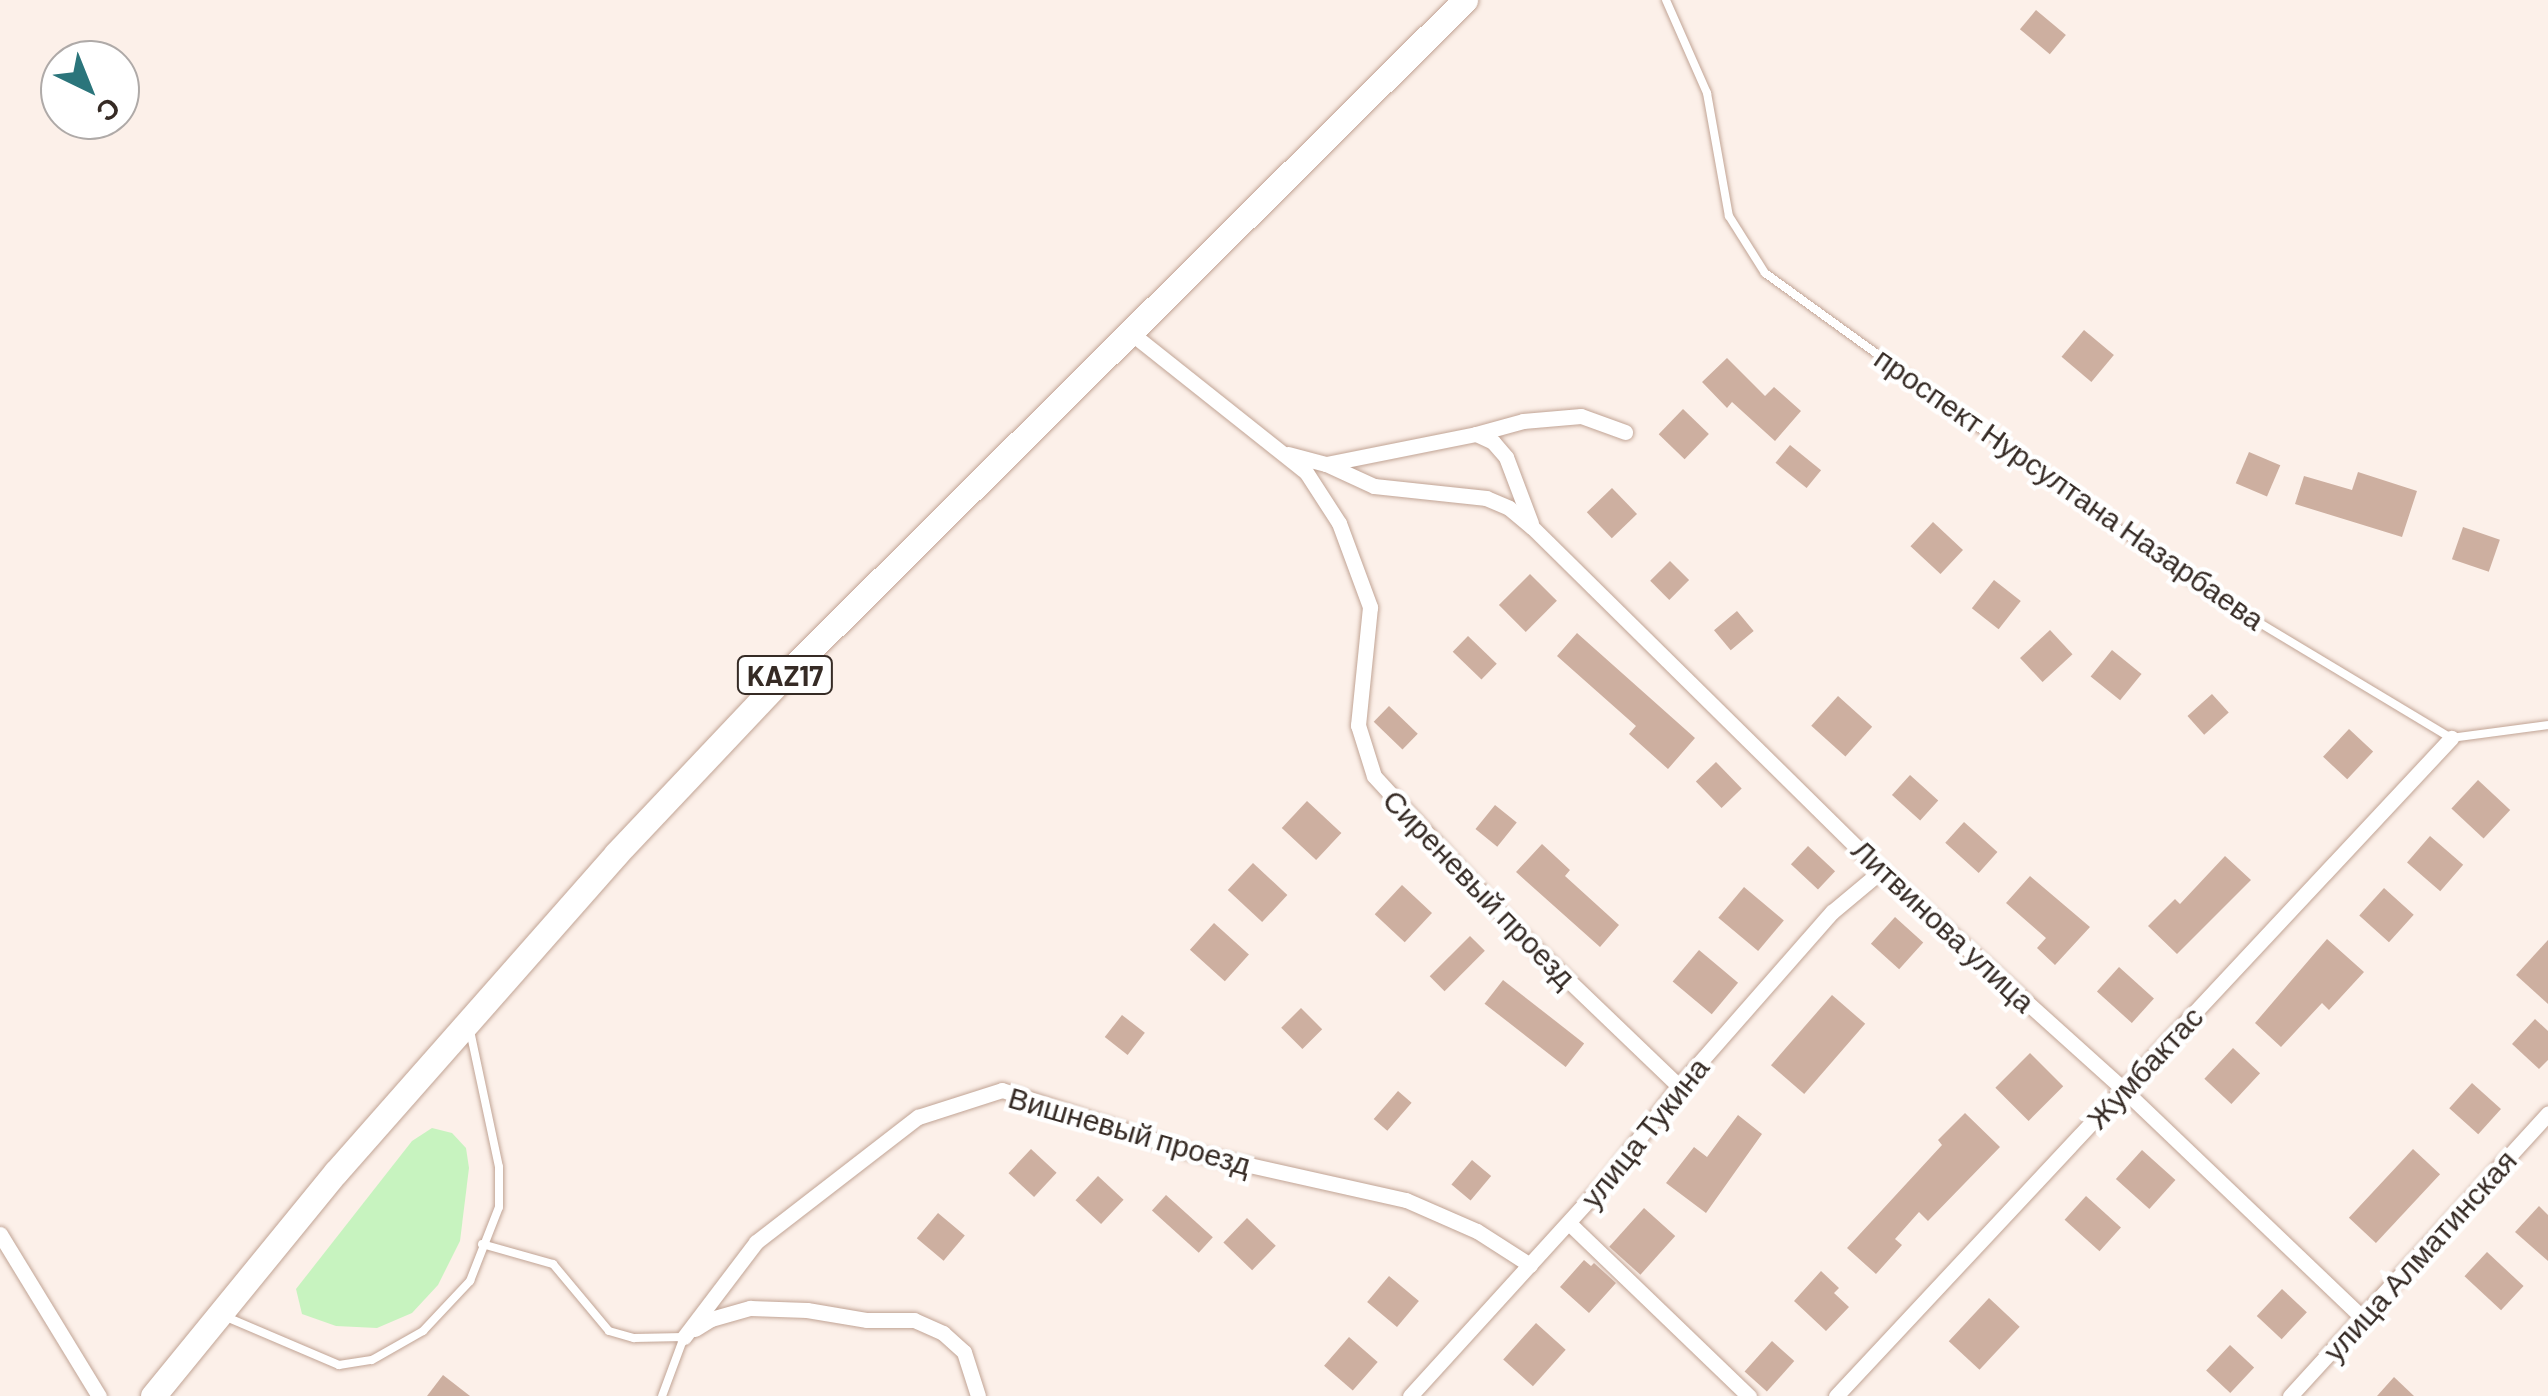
<!DOCTYPE html>
<html>
<head>
<meta charset="utf-8">
<style>
	body { margin:0 }
	#map { position:relative; width:2548px; height:1396px; overflow:hidden; background:#fcf0e9; font-family:Barlow,sans-serif }
	div>[style] { position:absolute }
	.green>* { inset:0; background:#c7f3bf }
	.building>* { inset:0; background:#cdafa0; transform-origin:0 0 }
	.roads { filter:drop-shadow(0 0 2px #c1a495) drop-shadow(0 0 2px #c1a495) }
	.service>* { height:8px; margin:-4px; padding:0 4px; transform-origin:4px; border-radius:4px; background:#fff }
	.minor>* { height:15px; margin:-7.5px; padding:0 7.5px; transform-origin:7.5px; border-radius:7.5px; background:#fff }
	.primary>* { height:25px; margin:-12.5px; padding:0 12.5px; transform-origin:12.5px; border-radius:12.5px; background:#fff }
	span { translate:-50% -50%; white-space:nowrap; text-align:center; line-height:1.15; -webkit-text-stroke:9px #fff; paint-order:stroke }
	.shield-label span { padding:2px 8px; background:#fff; border:2px solid; border-radius:8px; -webkit-text-stroke-width:0 }
	.shield-label { font-size:28px; color:#362b25; font-weight:700 }
	.street-label { font-size:30px; color:#362b25 }
	.north { position:absolute; left:40px; top:40px; width:100px; height:100px; box-sizing:border-box; background:#fff; border:2px solid #afaaa8; border-radius:50%; rotate:137deg; font-size:28px; font-weight:700; line-height:40px; text-align:center; color:#362b25 }
	.north::after { content:''; display:block; margin:auto; width:35px; height:45px; background:#2b757b; clip-path:polygon(50% 0,100% 100%,50% 72%,0 100%) }
</style>
</head>
<body>
<div id="map">
	<div class="green">
		<div style="clip-path:polygon(432px 1128px,452px 1133px,466px 1148px,469px 1168px,460px 1241px,438px 1285px,412px 1313px,377px 1328px,336px 1326px,302px 1314px,296px 1289px,412px 1141px)"></div>
	</div>
	<div class="building">
		<div style="left:2036px;top:10px;width:39px;height:25px;rotate:40deg"></div>
		<div style="left:2084px;top:330px;width:39px;height:35px;rotate:40deg"></div>
		<div style="clip-path:polygon(1727px 358px,1765px 396px,1774px 387px,1801px 411px,1775px 441px,1732px 402px,1727px 408px,1702px 382px)"></div>
		<div style="left:1683px;top:409px;width:36px;height:35px;rotate:44deg"></div>
		<div style="left:1790px;top:445px;width:40px;height:23px;rotate:39deg"></div>
		<div style="left:2249px;top:452px;width:34px;height:34px;rotate:23deg"></div>
		<div style="clip-path:polygon(2358px 472px,2417px 491px,2402px 537px,2295px 504px,2304px 476px,2352px 490px)"></div>
		<div style="left:1612px;top:488px;width:36px;height:35px;rotate:46deg"></div>
		<div style="left:1933px;top:522px;width:41px;height:33px;rotate:43deg"></div>
		<div style="left:2463px;top:527px;width:39px;height:34px;rotate:19deg"></div>
		<div style="left:1670px;top:561px;width:27px;height:28px;rotate:45deg"></div>
		<div style="left:1530px;top:574px;width:38px;height:44px;rotate:45deg"></div>
		<div style="left:1994px;top:580px;width:34px;height:36px;rotate:38deg"></div>
		<div style="left:1737px;top:611px;width:26px;height:30px;rotate:50deg"></div>
		<div style="left:2050px;top:630px;width:33px;height:41px;rotate:47deg"></div>
		<div style="clip-path:polygon(1577px 633px,1695px 738px,1668px 769px,1629px 734px,1636px 726px,1557px 656px)"></div>
		<div style="left:1468px;top:636px;width:40px;height:22px;rotate:44deg"></div>
		<div style="left:2112px;top:650px;width:38px;height:34px;rotate:39deg"></div>
		<div style="left:2212px;top:694px;width:25px;height:33px;rotate:48deg"></div>
		<div style="left:1838px;top:696px;width:46px;height:40px;rotate:42deg"></div>
		<div style="left:1389px;top:706px;width:40px;height:22px;rotate:44deg"></div>
		<div style="left:2349px;top:729px;width:33px;height:38px;rotate:43deg"></div>
		<div style="left:1716px;top:762px;width:37px;height:28px;rotate:46deg"></div>
		<div style="left:1910px;top:775px;width:38px;height:27px;rotate:42deg"></div>
		<div style="left:2478px;top:780px;width:44px;height:39px;rotate:43deg"></div>
		<div style="left:1307px;top:801px;width:47px;height:37px;rotate:43deg"></div>
		<div style="left:1495px;top:805px;width:28px;height:31px;rotate:39deg"></div>
		<div style="left:1964px;top:822px;width:45px;height:28px;rotate:42deg"></div>
		<div style="left:2430px;top:836px;width:44px;height:35px;rotate:41deg"></div>
		<div style="clip-path:polygon(1542px 844px,1570px 870px,1565px 876px,1619px 925px,1600px 947px,1516px 872px)"></div>
		<div style="left:1808px;top:846px;width:37px;height:25px;rotate:43deg"></div>
		<div style="clip-path:polygon(2225px 856px,2251px 880px,2177px 954px,2148px 926px,2175px 899px,2180px 904px)"></div>
		<div style="left:1253px;top:863px;width:47px;height:37px;rotate:43deg"></div>
		<div style="clip-path:polygon(2030px 876px,2090px 927px,2055px 965px,2037px 948px,2046px 938px,2006px 903px)"></div>
		<div style="left:1402px;top:885px;width:41px;height:40px;rotate:43deg"></div>
		<div style="left:1744px;top:887px;width:52px;height:40px;rotate:40deg"></div>
		<div style="left:2384px;top:888px;width:40px;height:37px;rotate:42deg"></div>
		<div style="left:1895px;top:917px;width:38px;height:36px;rotate:42deg"></div>
		<div style="left:1214px;top:923px;width:47px;height:36px;rotate:42deg"></div>
		<div style="left:1470px;top:936px;width:21px;height:57px;rotate:45deg"></div>
		<div style="clip-path:polygon(2327px 939px,2364px 972px,2329px 1010px,2322px 1003px,2281px 1047px,2255px 1023px)"></div>
		<div style="clip-path:polygon(2548px 940px,2548px 1004px,2516px 975px)"></div>
		<div style="left:1699px;top:950px;width:51px;height:41px;rotate:40deg"></div>
		<div style="left:2119px;top:967px;width:47px;height:33px;rotate:42deg"></div>
		<div style="left:1503px;top:980px;width:103px;height:30px;rotate:38deg"></div>
		<div style="left:1832px;top:995px;width:44px;height:93px;rotate:41deg"></div>
		<div style="left:1301px;top:1008px;width:30px;height:28px;rotate:45deg"></div>
		<div style="left:1122px;top:1015px;width:29px;height:28px;rotate:38deg"></div>
		<div style="clip-path:polygon(2535px 1019px,2548px 1031px,2548px 1060px,2539px 1069px,2512px 1044px)"></div>
		<div style="left:2233px;top:1048px;width:37px;height:42px;rotate:43deg"></div>
		<div style="left:2030px;top:1053px;width:47px;height:49px;rotate:45deg"></div>
		<div style="left:2472px;top:1083px;width:39px;height:34px;rotate:42deg"></div>
		<div style="left:1398px;top:1091px;width:18px;height:37px;rotate:41deg"></div>
		<div style="clip-path:polygon(1965px 1113px,2000px 1147px,1928px 1221px,1919px 1212px,1895px 1239px,1902px 1245px,1876px 1274px,1847px 1248px,1942px 1145px,1938px 1140px)"></div>
		<div style="clip-path:polygon(1738px 1115px,1762px 1134px,1706px 1213px,1666px 1183px,1694px 1147px,1707px 1157px)"></div>
		<div style="left:1031px;top:1149px;width:35px;height:33px;rotate:43deg"></div>
		<div style="left:2413px;top:1149px;width:37px;height:94px;rotate:43deg"></div>
		<div style="left:2142px;top:1150px;width:45px;height:39px;rotate:42deg"></div>
		<div style="left:1472px;top:1160px;width:25px;height:32px;rotate:40deg"></div>
		<div style="left:1098px;top:1176px;width:35px;height:33px;rotate:43deg"></div>
		<div style="left:1166px;top:1195px;width:63px;height:21px;rotate:42deg"></div>
		<div style="left:2086px;top:1196px;width:47px;height:32px;rotate:42deg"></div>
		<div style="clip-path:polygon(2539px 1206px,2548px 1215px,2548px 1261px,2515px 1232px)"></div>
		<div style="left:1644px;top:1208px;width:42px;height:52px;rotate:42deg"></div>
		<div style="left:938px;top:1213px;width:35px;height:33px;rotate:40deg"></div>
		<div style="left:1247px;top:1218px;width:40px;height:34px;rotate:44deg"></div>
		<div style="left:2487px;top:1252px;width:50px;height:33px;rotate:43deg"></div>
		<div style="clip-path:polygon(1584px 1260px,1591px 1266px,1594px 1263px,1616px 1283px,1589px 1313px,1560px 1287px)"></div>
		<div style="clip-path:polygon(1821px 1271px,1839px 1288px,1834px 1293px,1849px 1307px,1826px 1331px,1794px 1301px)"></div>
		<div style="left:1389px;top:1276px;width:39px;height:34px;rotate:40deg"></div>
		<div style="left:2282px;top:1289px;width:34px;height:37px;rotate:43deg"></div>
		<div style="left:1989px;top:1298px;width:42px;height:59px;rotate:43deg"></div>
		<div style="left:1536px;top:1323px;width:40px;height:49px;rotate:42deg"></div>
		<div style="left:1349px;top:1337px;width:38px;height:38px;rotate:41deg"></div>
		<div style="left:1772px;top:1341px;width:30px;height:41px;rotate:42deg"></div>
		<div style="left:2230px;top:1345px;width:33px;height:35px;rotate:43deg"></div>
		<div style="clip-path:polygon(443px 1375px,470px 1396px,427px 1396px)"></div>
		<div style="clip-path:polygon(2394px 1377px,2414px 1396px,2377px 1396px)"></div>
	</div>
	<div class="roads">
		<div class="service">
			<div style="left:1666px;top:0;width:102px;rotate:66.2deg"></div>
			<div style="left:1707px;top:93px;width:125px;rotate:79.9deg"></div>
			<div style="left:1729px;top:216px;width:67px;rotate:57.7deg"></div>
			<div style="left:1765px;top:273px;width:534px;rotate:35.86deg"></div>
			<div style="left:2198px;top:586px;width:295px;rotate:31deg"></div>
			<div style="left:2451px;top:738px;width:98px;rotate:-7.6deg"></div>
			<div style="left:482px;top:1244px;width:74px;rotate:15.7deg"></div>
			<div style="left:553px;top:1264px;width:87px;rotate:50.1deg"></div>
			<div style="left:609px;top:1331px;width:26px;rotate:16deg"></div>
			<div style="left:634px;top:1338px;width:50px;rotate:-1.1deg"></div>
			<div style="left:684px;top:1337px;width:63px;rotate:110.4deg"></div>
			<div style="left:224px;top:1316px;width:125px;rotate:23.1deg"></div>
			<div style="left:339px;top:1365px;width:33px;rotate:-9deg"></div>
			<div style="left:372px;top:1360px;width:59px;rotate:-29.6deg"></div>
			<div style="left:423px;top:1331px;width:69px;rotate:-46.8deg"></div>
			<div style="left:470px;top:1281px;width:79px;rotate:-68.6deg"></div>
			<div style="left:499px;top:1207px;width:40px;rotate:-90deg"></div>
			<div style="left:499px;top:1167px;width:140px;rotate:-102deg"></div>
		</div>
		<div class="minor">
			<div style="left:1131px;top:333px;width:223px;rotate:38.5deg"></div>
			<div style="left:1306px;top:472px;width:61px;rotate:57.1deg"></div>
			<div style="left:1339px;top:523px;width:90px;rotate:69.7deg"></div>
			<div style="left:1370px;top:607px;width:119px;rotate:95.8deg"></div>
			<div style="left:1358px;top:725px;width:53px;rotate:72.6deg"></div>
			<div style="left:1374px;top:776px;width:208px;rotate:47.3deg"></div>
			<div style="left:1515px;top:929px;width:227px;rotate:43.8deg"></div>
			<div style="left:1476px;top:434px;width:49px;rotate:-15.5deg"></div>
			<div style="left:1523px;top:421px;width:58px;rotate:-4.9deg"></div>
			<div style="left:1581px;top:416px;width:47px;rotate:20deg"></div>
			<div style="left:1288px;top:454px;width:39px;rotate:15deg"></div>
			<div style="left:1326px;top:464px;width:153px;rotate:-11.3deg"></div>
			<div style="left:1476px;top:434px;width:19px;rotate:25deg"></div>
			<div style="left:1493px;top:442px;width:20px;rotate:49deg"></div>
			<div style="left:1506px;top:457px;width:71px;rotate:69.3deg"></div>
			<div style="left:1326px;top:464px;width:53px;rotate:24.6deg"></div>
			<div style="left:1374px;top:486px;width:113px;rotate:6.1deg"></div>
			<div style="left:1486px;top:498px;width:25px;rotate:23deg"></div>
			<div style="left:1509px;top:508px;width:30px;rotate:40deg"></div>
			<div style="left:1532px;top:527px;width:490px;rotate:44.6deg"></div>
			<div style="left:1881px;top:871px;width:326px;rotate:42deg"></div>
			<div style="left:2123px;top:1089px;width:330px;rotate:43.7deg"></div>
			<div style="left:1569px;top:1223px;width:250px;rotate:43.9deg"></div>
			<div style="left:0;top:1234px;width:190px;rotate:58.6deg"></div>
			<div style="left:695px;top:1329px;width:19px;rotate:-32deg"></div>
			<div style="left:711px;top:1319px;width:41px;rotate:-15.8deg"></div>
			<div style="left:750px;top:1308px;width:57px;rotate:2deg"></div>
			<div style="left:807px;top:1310px;width:61px;rotate:9.5deg"></div>
			<div style="left:867px;top:1320px;width:47px"></div>
			<div style="left:914px;top:1320px;width:32px;rotate:24deg"></div>
			<div style="left:943px;top:1333px;width:28px;rotate:42deg"></div>
			<div style="left:964px;top:1352px;width:46px;rotate:72.3deg"></div>
			<div style="left:684px;top:1337px;width:119px;rotate:-52.8deg"></div>
			<div style="left:756px;top:1242px;width:205px;rotate:-37.7deg"></div>
			<div style="left:918px;top:1117px;width:88px;rotate:-17.8deg"></div>
			<div style="left:1002px;top:1090px;width:199px;rotate:18.2deg"></div>
			<div style="left:1191px;top:1152px;width:220px;rotate:12.6deg"></div>
			<div style="left:1406px;top:1200px;width:77px;rotate:23.6deg"></div>
			<div style="left:1477px;top:1231px;width:63px;rotate:32.7deg"></div>
			<div style="left:1410px;top:1396px;width:297px;rotate:-47.7deg"></div>
			<div style="left:1610px;top:1176px;width:113px;rotate:-52.5deg"></div>
			<div style="left:1679px;top:1086px;width:232px;rotate:-48.7deg"></div>
			<div style="left:1832px;top:912px;width:64px;rotate:-39.9deg"></div>
			<div style="left:1836px;top:1396px;width:901px;rotate:-46.93deg"></div>
			<div style="left:2290px;top:1396px;width:383px;rotate:-47.6deg"></div>
		</div>
		<div class="primary">
			<div style="left:153px;top:1396px;width:289px;rotate:-50.8deg"></div>
			<div style="left:336px;top:1172px;width:424px;rotate:-48.6deg"></div>
			<div style="left:616px;top:854px;width:248px;rotate:-46.6deg"></div>
			<div style="left:786px;top:674px;width:957px;rotate:-44.79deg"></div>
		</div>
	</div>
	<div class="shield-label">
		<span style="left:785px;top:675px">KAZ17</span>
	</div>
	<div class="street-label">
		<span style="left:2070px;top:488px;rotate:35deg">проспект Нурсултана Назарбаева</span>
		<span style="left:1480px;top:888px;rotate:46deg">Сиреневый проезд</span>
		<span style="left:1944px;top:925px;rotate:43deg">Литвинова улица</span>
		<span style="left:2144px;top:1067px;rotate:-47deg">Жумбактас</span>
		<span style="left:1130px;top:1130px;rotate:16deg">Вишневый проезд</span>
		<span style="left:1644px;top:1132px;rotate:-51deg">улица Тукина</span>
		<span style="left:2419px;top:1255px;rotate:-48deg">улица Алматинская</span>
	</div>
	<div class="north">С</div>
</div>
</body>
</html>
